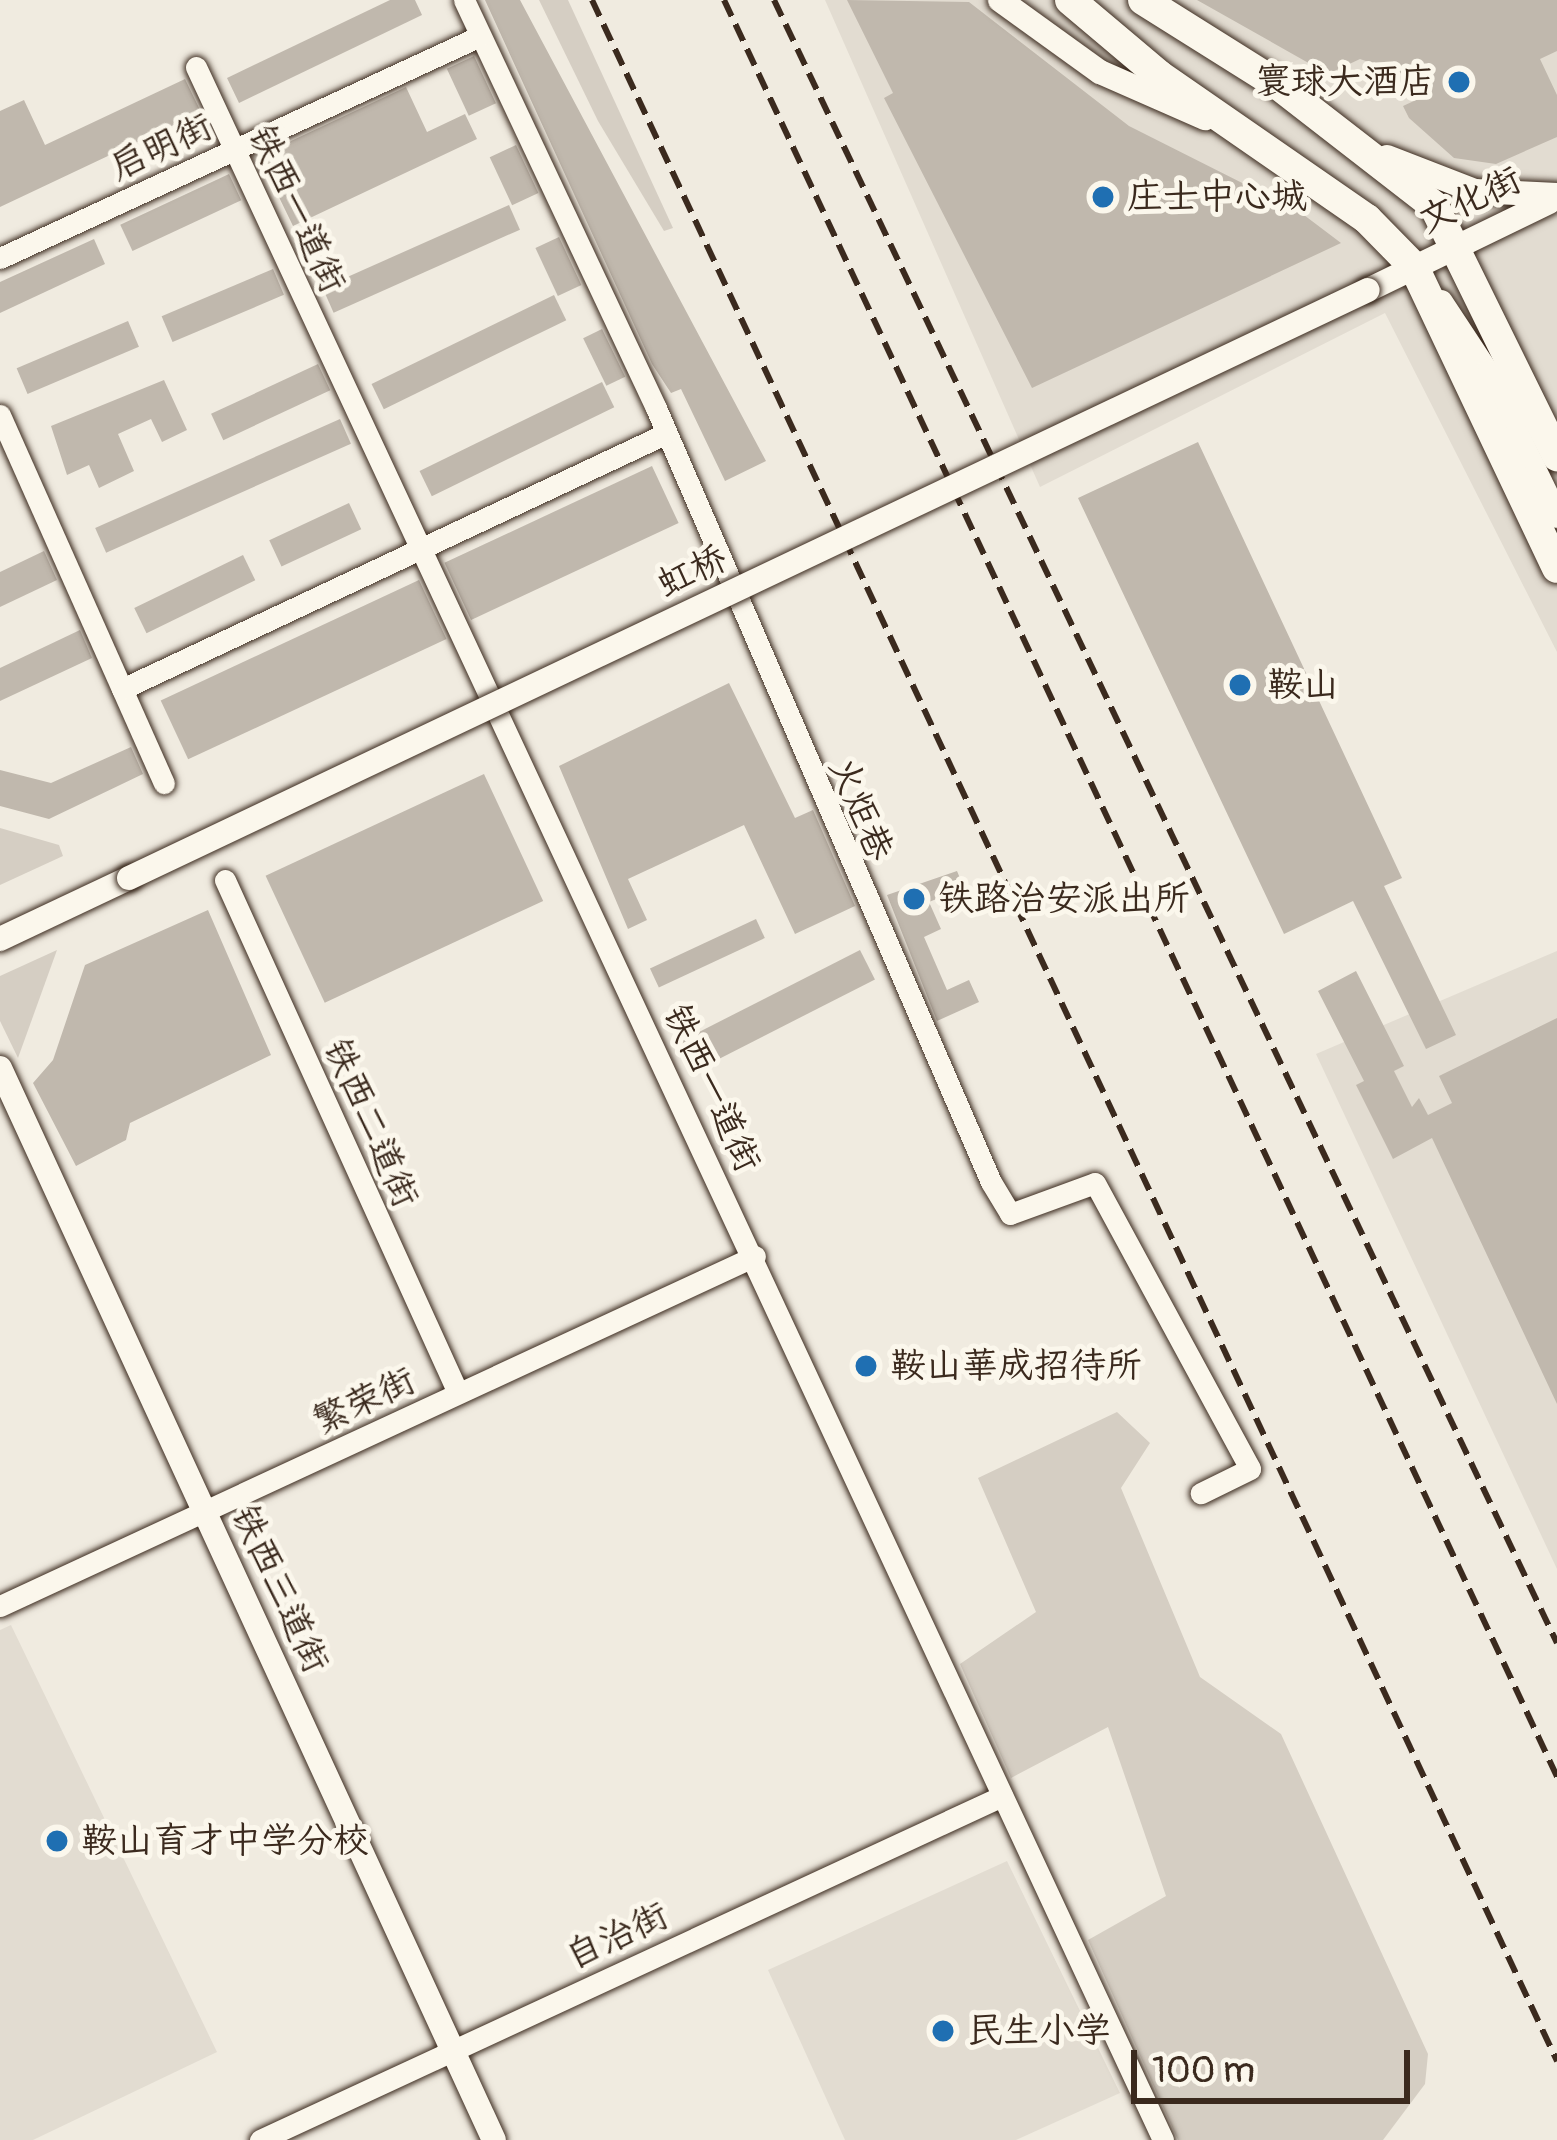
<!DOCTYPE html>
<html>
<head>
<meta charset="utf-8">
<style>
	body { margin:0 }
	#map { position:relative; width:1557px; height:2140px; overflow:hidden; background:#f0ebe0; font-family:Pangolin,"LXGW WenKai TC",sans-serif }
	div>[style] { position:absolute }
	.built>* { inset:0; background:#e2dcd1 }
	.green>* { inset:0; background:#d5cec3 }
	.building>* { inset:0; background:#c0b8ad; transform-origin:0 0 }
	.roads { filter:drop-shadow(0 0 3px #3b2a1e) drop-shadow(0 0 3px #3b2a1e) }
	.minor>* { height:21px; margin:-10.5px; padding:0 10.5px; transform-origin:10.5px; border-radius:10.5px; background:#fbf7ec }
	.major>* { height:24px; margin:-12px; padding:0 12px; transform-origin:12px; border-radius:12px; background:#fbf7ec }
	.highway>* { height:30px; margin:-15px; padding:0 15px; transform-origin:15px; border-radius:15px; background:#fbf7ec }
	.rail>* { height:6px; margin-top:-3px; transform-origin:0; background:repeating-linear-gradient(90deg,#3b2a1e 0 18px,transparent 0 27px) }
	.bridges { filter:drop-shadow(0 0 3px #3b2a1e) drop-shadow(0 0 3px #3b2a1e) }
	.major-bridge>* { height:24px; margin:-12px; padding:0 12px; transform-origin:12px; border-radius:12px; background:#fbf7ec }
	.dots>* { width:33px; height:33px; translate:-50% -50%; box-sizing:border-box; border:6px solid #fbf7ec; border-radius:50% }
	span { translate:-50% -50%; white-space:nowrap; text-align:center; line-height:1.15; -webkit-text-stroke:10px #fbf7ec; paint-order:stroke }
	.poi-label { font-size:36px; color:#3b2a1e }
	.right { translate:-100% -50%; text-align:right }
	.left { translate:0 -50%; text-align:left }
	.street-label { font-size:36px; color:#3b2a1e }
	.scale { position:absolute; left:1131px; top:2050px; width:279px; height:54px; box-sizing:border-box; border:6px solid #3b2a1e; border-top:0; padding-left:15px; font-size:36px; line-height:42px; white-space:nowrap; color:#3b2a1e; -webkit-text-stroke:9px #fbf7ec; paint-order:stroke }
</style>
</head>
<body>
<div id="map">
	<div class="built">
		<div style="clip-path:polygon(825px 0,1557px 0,1557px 652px,1385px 313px,1040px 487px)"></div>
		<div style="clip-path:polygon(1557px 951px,1557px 1569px,1316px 1054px)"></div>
		<div style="clip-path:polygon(11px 1625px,217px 2052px,33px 2140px,0 2140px,0 1630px)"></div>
		<div style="clip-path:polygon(1007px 1861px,1120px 2093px,1016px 2140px,845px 2140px,768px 1970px)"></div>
	</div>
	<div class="green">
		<div style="clip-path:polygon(539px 0,568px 0,673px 228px,664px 231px,598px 121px)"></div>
		<div style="clip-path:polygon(0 828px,59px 845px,63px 856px,0 885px)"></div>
		<div style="clip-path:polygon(57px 950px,18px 1058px,0 1021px,0 976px)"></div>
		<div style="clip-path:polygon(1117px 1412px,1150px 1443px,1121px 1488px,1200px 1677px,1281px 1734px,1428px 2054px,1425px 2084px,1383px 2140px,1178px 2140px,1088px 1940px,1166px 1896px,1108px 1727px,1011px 1778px,960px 1664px,1036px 1612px,978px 1478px)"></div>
	</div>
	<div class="building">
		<div style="clip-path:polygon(390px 0,415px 0,422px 15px,239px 103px,227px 78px)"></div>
		<div style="clip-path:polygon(485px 0,520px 0,766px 461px,725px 481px,681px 389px,671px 393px,652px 364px)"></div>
		<div style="clip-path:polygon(847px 0,969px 2px,1129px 126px,1300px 212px,1341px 243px,1032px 388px,884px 98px,893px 93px)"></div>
		<div style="clip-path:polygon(1197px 0,1557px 0,1557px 51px,1540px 59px,1557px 95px,1557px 137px,1496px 164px,1454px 158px,1409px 118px,1403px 106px,1427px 95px,1411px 77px,1360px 59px,1328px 74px)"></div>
		<div style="left:474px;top:56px;width:52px;height:30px;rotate:65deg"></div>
		<div style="clip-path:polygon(185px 79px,201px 112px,0 207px,0 111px,24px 100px,45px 145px)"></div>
		<div style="clip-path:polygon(406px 87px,427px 132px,465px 114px,477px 139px,293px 226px,259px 156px)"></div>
		<div style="left:516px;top:145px;width:53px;height:29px;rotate:65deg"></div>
		<div style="left:229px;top:174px;width:29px;height:120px;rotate:65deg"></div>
		<div style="left:509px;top:205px;width:27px;height:204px;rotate:66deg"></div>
		<div style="left:559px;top:237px;width:53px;height:26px;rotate:65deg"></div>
		<div style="clip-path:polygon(94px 239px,105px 264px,0 313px,0 282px)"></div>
		<div style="left:273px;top:269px;width:28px;height:121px;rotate:67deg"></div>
		<div style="left:554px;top:295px;width:28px;height:203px;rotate:64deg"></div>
		<div style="left:128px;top:321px;width:28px;height:121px;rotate:67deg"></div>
		<div style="left:602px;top:329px;width:53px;height:21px;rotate:64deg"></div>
		<div style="left:318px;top:364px;width:29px;height:118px;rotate:65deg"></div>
		<div style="clip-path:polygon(164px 380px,187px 430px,162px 442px,151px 419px,118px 434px,134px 471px,99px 488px,89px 465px,67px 475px,51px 426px)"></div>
		<div style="left:602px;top:382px;width:28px;height:203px;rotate:64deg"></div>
		<div style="left:340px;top:419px;width:27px;height:268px;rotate:66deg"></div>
		<div style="clip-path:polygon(1198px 442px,1402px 878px,1384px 886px,1456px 1035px,1426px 1049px,1353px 901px,1284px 934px,1078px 498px)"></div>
		<div style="left:652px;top:466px;width:63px;height:229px;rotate:65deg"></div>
		<div style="left:349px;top:503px;width:29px;height:88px;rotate:65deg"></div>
		<div style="clip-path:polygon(44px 551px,57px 580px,0 607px,0 572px)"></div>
		<div style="left:243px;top:555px;width:28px;height:121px;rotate:64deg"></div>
		<div style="left:419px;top:580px;width:65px;height:285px;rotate:65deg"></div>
		<div style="clip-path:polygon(80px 630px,92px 658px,0 701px,0 668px)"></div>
		<div style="clip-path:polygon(729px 683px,795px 818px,813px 810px,855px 906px,795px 934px,744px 825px,628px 879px,647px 920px,628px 929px,559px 766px)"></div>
		<div style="clip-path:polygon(131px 747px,143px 774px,49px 819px,0 806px,0 770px,51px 783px)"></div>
		<div style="left:484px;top:774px;width:140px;height:241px;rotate:65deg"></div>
		<div style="clip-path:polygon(957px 871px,964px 888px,929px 902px,941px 929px,924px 937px,947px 990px,969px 980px,979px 1002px,937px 1021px,887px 895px)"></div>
		<div style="clip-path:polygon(208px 910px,271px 1055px,130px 1123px,126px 1140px,76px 1166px,33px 1083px,53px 1060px,85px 965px)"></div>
		<div style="left:756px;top:919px;width:21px;height:117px;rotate:65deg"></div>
		<div style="left:860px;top:950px;width:33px;height:206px;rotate:63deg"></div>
		<div style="clip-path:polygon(1356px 971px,1404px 1066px,1394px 1071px,1412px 1107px,1419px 1098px,1428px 1115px,1452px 1103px,1439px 1076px,1557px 1018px,1557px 1404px,1432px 1138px,1393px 1159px,1356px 1085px,1364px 1081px,1318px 991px)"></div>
	</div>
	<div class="roads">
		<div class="minor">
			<div style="left:464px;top:0;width:451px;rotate:64.8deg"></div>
			<div style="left:656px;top:408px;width:843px;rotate:66.6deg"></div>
			<div style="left:991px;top:1182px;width:37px;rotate:59deg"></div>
			<div style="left:1010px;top:1214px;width:90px;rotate:-20deg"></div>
			<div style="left:1095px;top:1183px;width:325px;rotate:61.5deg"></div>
			<div style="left:1250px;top:1469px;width:55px;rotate:153.9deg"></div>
			<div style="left:196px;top:67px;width:2287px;rotate:64.99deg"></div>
			<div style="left:0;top:258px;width:529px;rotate:-24.82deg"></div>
			<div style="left:0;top:415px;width:403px;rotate:66deg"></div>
			<div style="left:122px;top:689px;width:600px;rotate:-25.16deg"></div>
			<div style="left:225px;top:880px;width:563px;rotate:65.57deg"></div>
			<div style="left:0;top:1606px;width:832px;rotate:-24.87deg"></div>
			<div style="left:260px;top:2140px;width:818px;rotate:-24.87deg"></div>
		</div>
		<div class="major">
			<div style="left:1000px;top:0;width:123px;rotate:35.8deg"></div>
			<div style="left:1100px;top:72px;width:115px;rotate:23.7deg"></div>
			<div style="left:1387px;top:157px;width:94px;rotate:21.1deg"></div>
			<div style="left:1475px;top:191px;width:82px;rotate:2.8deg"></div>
			<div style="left:1368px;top:290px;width:201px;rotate:-25.9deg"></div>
			<div style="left:1441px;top:302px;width:84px;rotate:56.7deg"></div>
			<div style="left:1487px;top:372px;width:160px;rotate:64.1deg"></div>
			<div style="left:0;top:939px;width:143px;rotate:-25.3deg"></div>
			<div style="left:0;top:1068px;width:1180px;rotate:65.26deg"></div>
		</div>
		<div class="highway">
			<div style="left:1070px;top:0;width:116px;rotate:40.1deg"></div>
			<div style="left:1159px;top:75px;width:253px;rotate:34.7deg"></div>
			<div style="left:1367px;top:219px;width:67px;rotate:45.6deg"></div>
			<div style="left:1414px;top:267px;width:333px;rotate:64.6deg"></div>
			<div style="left:1143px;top:0;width:158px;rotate:32.1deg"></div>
			<div style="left:1277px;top:84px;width:199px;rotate:37.8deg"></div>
			<div style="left:1434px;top:206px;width:279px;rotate:63.8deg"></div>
		</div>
	</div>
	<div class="rail">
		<div style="left:592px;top:0;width:2276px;rotate:64.91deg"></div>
		<div style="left:724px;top:0;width:1963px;rotate:64.88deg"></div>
		<div style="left:774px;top:0;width:1820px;rotate:64.52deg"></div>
	</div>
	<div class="bridges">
		<div class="major-bridge">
			<div style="left:129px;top:878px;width:1371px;rotate:-25.39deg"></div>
		</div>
	</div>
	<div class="dots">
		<div style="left:1459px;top:82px;background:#1f6fb2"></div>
		<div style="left:1103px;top:197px;background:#1f6fb2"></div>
		<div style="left:1240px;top:685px;background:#1f6fb2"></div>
		<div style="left:914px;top:899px;background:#1f6fb2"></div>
		<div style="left:866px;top:1366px;background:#1f6fb2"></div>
		<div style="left:57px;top:1841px;background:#1f6fb2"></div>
		<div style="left:943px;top:2031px;background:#1f6fb2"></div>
	</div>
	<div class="poi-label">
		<span class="right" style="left:1435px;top:82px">寰球大酒店</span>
		<span class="left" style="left:1127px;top:197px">庄士中心城</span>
		<span class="left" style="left:1267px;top:685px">鞍山</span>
		<span class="left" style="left:938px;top:899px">铁路治安派出所</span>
		<span class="left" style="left:890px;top:1366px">鞍山華成招待所</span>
		<span class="left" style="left:81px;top:1841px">鞍山育才中学分校</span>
		<span class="left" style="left:967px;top:2031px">民生小学</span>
	</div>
	<div class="street-label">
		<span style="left:161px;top:147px;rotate:-25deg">启明街</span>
		<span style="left:1470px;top:200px;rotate:-25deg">文化街</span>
		<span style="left:297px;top:209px;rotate:65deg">铁西一道街</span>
		<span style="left:692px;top:571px;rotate:-25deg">虹桥</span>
		<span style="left:861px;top:809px;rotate:67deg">火炬巷</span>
		<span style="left:712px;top:1088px;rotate:65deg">铁西一道街</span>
		<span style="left:371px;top:1123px;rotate:66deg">铁西二道街</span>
		<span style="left:364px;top:1401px;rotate:-25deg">繁荣街</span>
		<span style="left:280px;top:1589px;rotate:65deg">铁西三道街</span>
		<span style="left:617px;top:1936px;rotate:-25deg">自治街</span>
	</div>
	<div class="scale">100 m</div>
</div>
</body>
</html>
